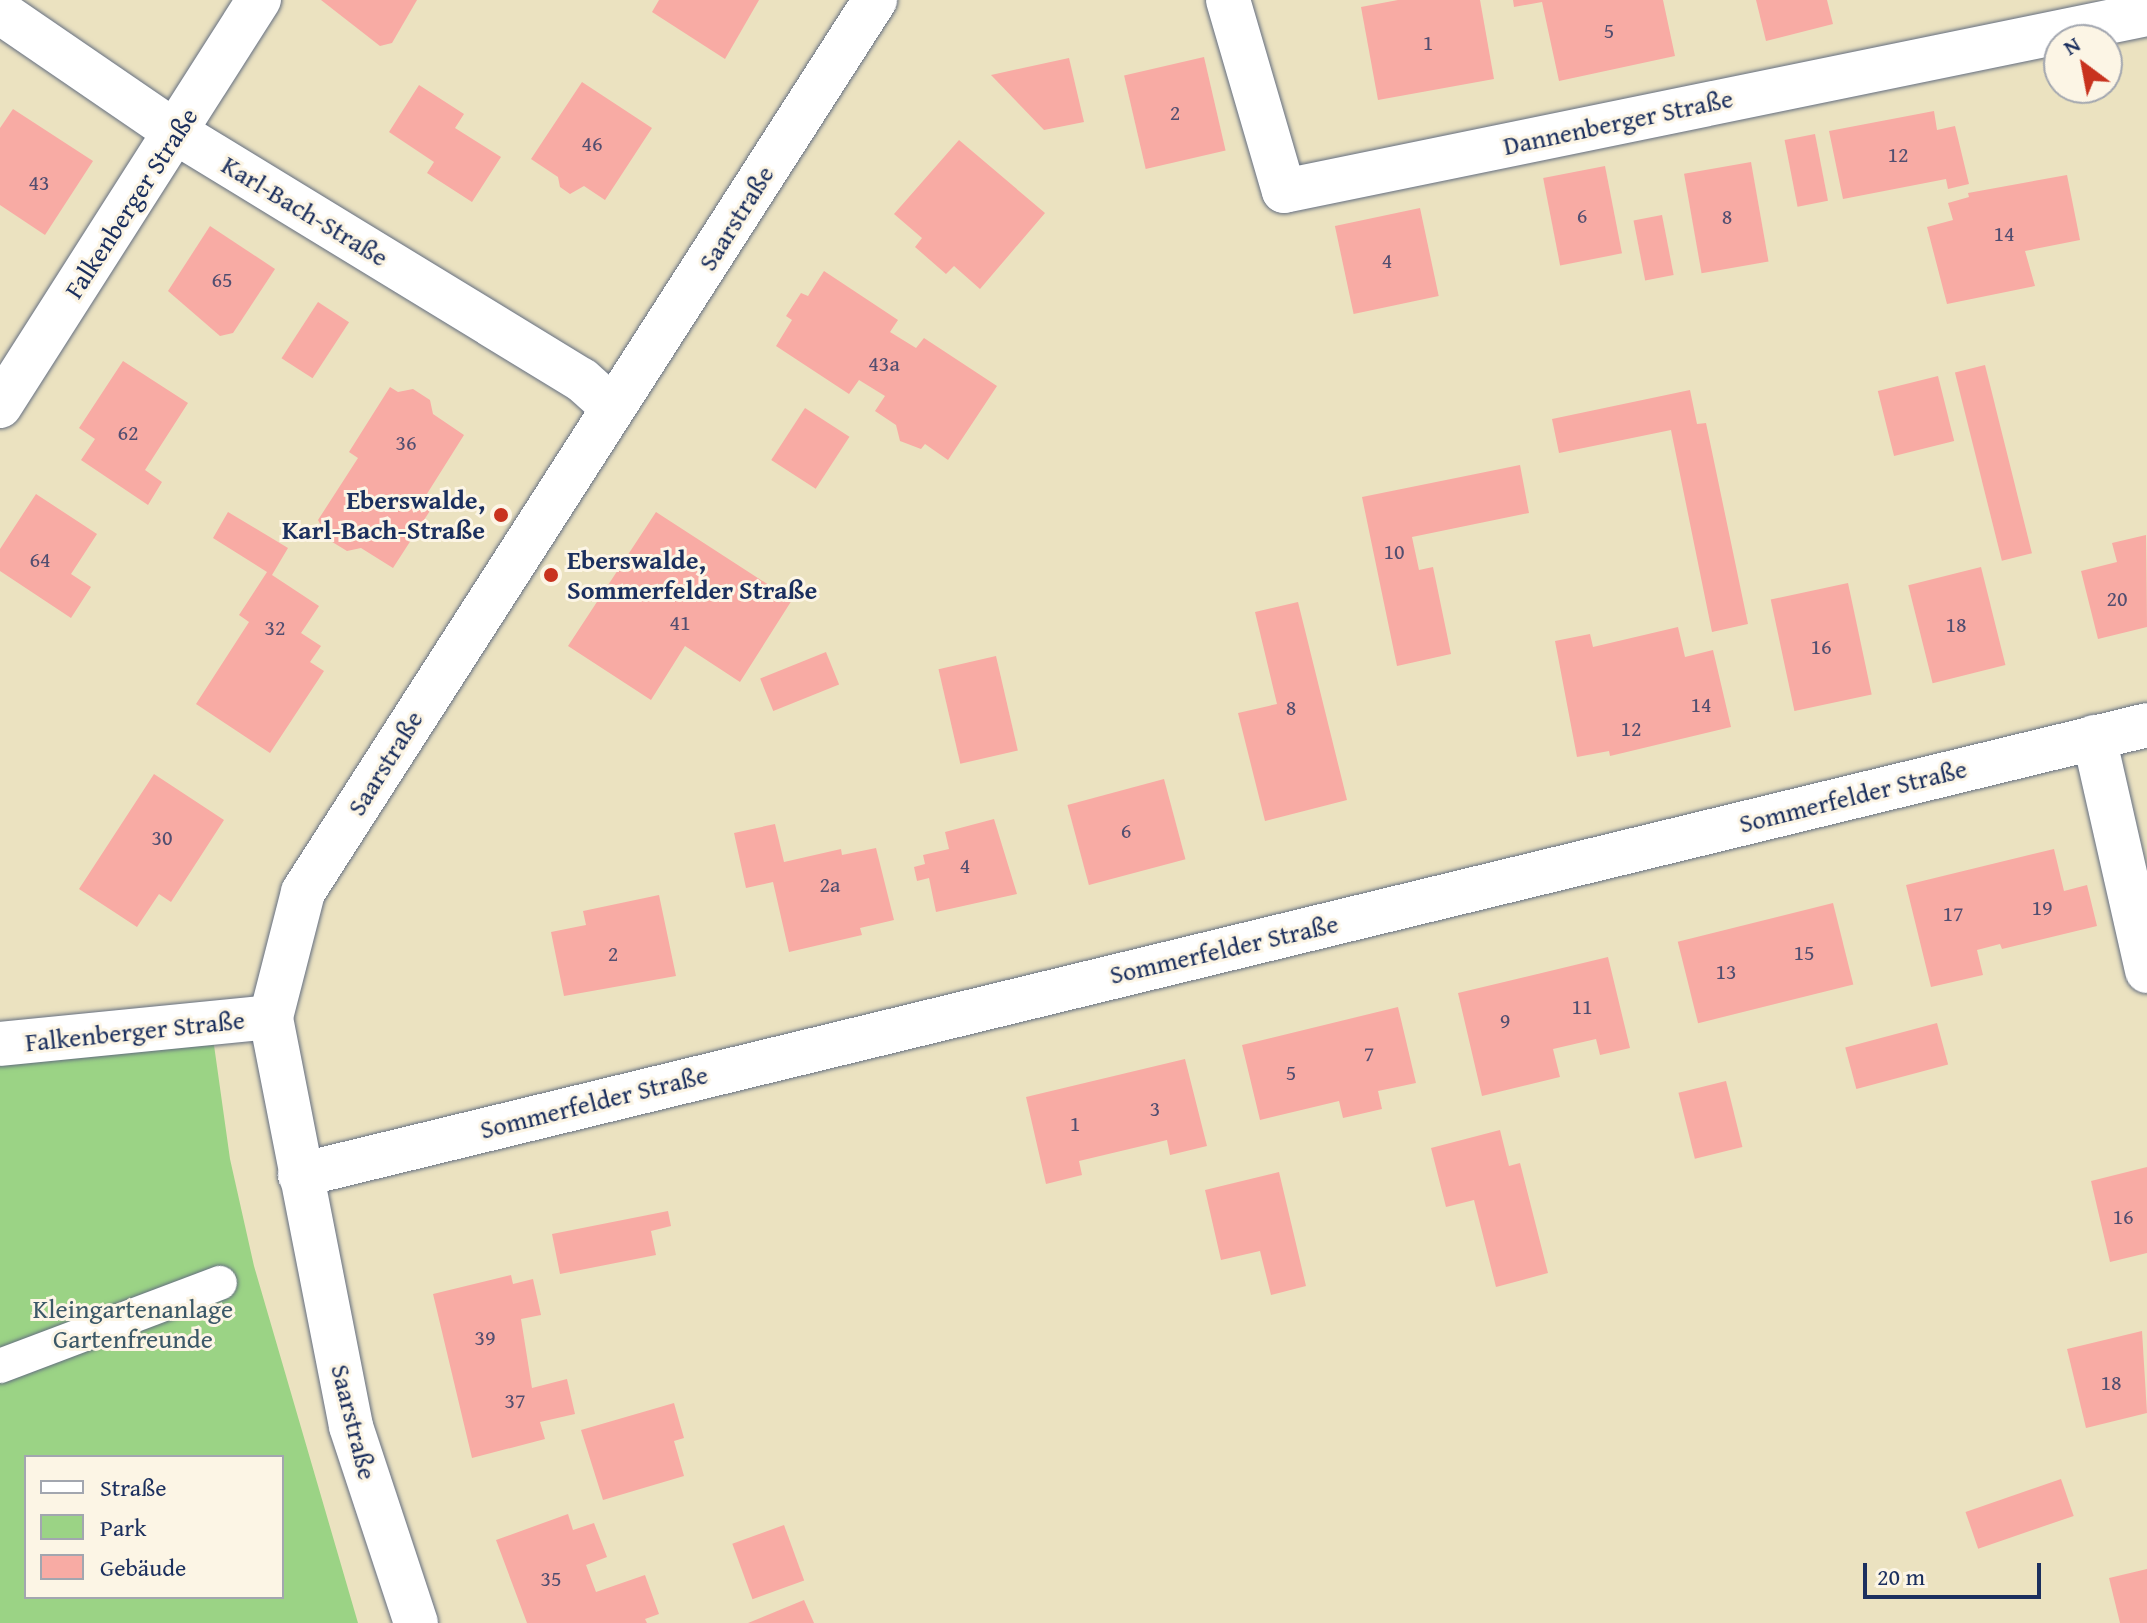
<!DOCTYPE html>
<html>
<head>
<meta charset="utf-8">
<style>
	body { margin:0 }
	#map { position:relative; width:2147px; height:1623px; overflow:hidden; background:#ebe2c0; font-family:"Gentium Book Plus",serif }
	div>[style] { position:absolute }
	.green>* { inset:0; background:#9bd385 }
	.building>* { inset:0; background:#f8aba4; transform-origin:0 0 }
	.roads { filter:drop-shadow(0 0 2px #646e80) drop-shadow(0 0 2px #646e80) }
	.service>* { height:34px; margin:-17px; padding:0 17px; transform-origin:17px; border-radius:17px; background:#fff }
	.minor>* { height:44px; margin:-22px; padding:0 22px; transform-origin:22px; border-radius:22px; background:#fff }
	.dots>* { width:22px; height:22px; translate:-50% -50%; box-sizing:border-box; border:4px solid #fcf5e5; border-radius:50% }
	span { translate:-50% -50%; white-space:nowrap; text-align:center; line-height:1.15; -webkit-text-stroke:6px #fcf5e5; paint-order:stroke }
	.number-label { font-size:22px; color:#524e70 }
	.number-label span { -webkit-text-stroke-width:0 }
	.street-label { font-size:26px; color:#1b2f5e }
	.poi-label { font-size:26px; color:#1b2f5e; font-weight:700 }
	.right { translate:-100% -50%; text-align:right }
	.left { translate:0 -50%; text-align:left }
	.park-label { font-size:26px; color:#3b5868 }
	.legend { position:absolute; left:24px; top:1455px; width:260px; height:144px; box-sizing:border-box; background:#fcf5e5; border:2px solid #a2a6af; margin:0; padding:10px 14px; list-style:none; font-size:24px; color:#1b2f5e }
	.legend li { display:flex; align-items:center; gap:16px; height:40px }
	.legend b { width:40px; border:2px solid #a2a6af }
	.north { position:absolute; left:2043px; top:24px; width:80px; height:80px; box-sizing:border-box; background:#fcf5e5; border:2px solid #a2a6af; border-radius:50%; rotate:328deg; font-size:22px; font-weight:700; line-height:32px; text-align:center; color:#1b2f5e }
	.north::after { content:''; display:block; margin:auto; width:28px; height:36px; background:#c8321e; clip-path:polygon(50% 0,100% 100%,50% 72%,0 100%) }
	.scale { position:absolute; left:1863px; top:1563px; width:178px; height:36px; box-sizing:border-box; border:4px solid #1b2f5e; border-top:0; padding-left:10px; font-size:24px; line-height:28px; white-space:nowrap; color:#1b2f5e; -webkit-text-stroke:6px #fcf5e5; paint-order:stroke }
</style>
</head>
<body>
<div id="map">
	<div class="green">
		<div style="clip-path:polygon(evenodd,214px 1045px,230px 1159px,254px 1266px,358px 1623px,0 1623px,0 1058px,214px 1045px,26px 1457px,282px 1457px,282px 1597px,26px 1597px,26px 1457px)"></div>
	</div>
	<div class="building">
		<div style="clip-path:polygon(321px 0,417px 0,392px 43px,380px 46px)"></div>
		<div style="clip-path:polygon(659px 0,759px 0,725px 59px,652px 12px)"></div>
		<div style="clip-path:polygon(1398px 0,1480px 0,1494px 79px,1378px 100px,1361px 7px)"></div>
		<div style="clip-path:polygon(1513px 0,1663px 0,1675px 56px,1559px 81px,1542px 2px,1514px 7px)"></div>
		<div style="clip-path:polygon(1756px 0,1827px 0,1833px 24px,1766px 41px)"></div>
		<div style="left:1204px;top:57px;width:96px;height:82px;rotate:77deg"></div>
		<div style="clip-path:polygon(1069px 58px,1084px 122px,1044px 130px,991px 75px)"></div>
		<div style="clip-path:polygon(582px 82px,652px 128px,605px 200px,584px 186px,570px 194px,560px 187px,558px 177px,531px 159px)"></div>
		<div style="clip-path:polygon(419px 85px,464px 114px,455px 128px,501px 157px,472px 202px,427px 173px,434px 162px,389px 132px)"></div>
		<div style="clip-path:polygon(13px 109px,93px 161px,45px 235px,0 205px,0 128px)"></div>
		<div style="clip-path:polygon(1934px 111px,1937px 130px,1955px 126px,1969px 184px,1948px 189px,1946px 179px,1843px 199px,1829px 131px)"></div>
		<div style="left:1815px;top:134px;width:68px;height:31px;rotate:79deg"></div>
		<div style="clip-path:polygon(959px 140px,1045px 213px,980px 289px,954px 266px,946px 274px,915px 247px,922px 238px,894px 214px)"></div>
		<div style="left:1751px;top:162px;width:101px;height:68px;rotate:80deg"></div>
		<div style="left:1605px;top:166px;width:89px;height:63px;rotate:79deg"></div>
		<div style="clip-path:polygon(2067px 175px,2080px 240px,2025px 251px,2035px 286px,1947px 304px,1927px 227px,1953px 220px,1948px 203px,1969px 197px,1968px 193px)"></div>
		<div style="left:1420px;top:208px;width:90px;height:87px;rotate:78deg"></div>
		<div style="left:1662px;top:215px;width:61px;height:29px;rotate:79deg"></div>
		<div style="clip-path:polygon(210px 226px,275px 269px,233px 333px,220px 336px,168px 291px)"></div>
		<div style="clip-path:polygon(824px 271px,898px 320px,890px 332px,916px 348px,924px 338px,997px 386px,948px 460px,925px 444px,921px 449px,900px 441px,896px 425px,875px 411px,885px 396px,859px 380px,849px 394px,776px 346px,792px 320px,786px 316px,801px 293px,808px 296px)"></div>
		<div style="left:318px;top:302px;width:37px;height:67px;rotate:33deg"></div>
		<div style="clip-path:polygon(123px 361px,188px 403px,145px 470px,162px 482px,148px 505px,81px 460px,95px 439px,79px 428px)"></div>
		<div style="left:1985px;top:365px;width:194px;height:31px;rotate:76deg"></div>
		<div style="left:1938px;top:376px;width:67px;height:62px;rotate:76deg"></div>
		<div style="clip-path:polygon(390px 387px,398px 392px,413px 389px,430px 400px,433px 414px,464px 435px,425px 497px,435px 503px,393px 568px,361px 548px,347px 551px,329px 540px,318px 520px,358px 458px,349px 452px)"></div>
		<div style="clip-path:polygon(1690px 390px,1697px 424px,1706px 423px,1748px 624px,1712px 632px,1671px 430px,1559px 453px,1552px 419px)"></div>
		<div style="left:805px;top:408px;width:53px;height:62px;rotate:33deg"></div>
		<div style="clip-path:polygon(1520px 465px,1529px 513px,1412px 537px,1419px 570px,1433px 567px,1451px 654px,1397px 666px,1362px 497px)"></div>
		<div style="clip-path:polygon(36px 494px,97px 534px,71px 574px,91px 587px,71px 618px,0 571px,0 549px)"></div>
		<div style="clip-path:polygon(228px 512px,288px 548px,272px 575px,319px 606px,301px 633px,321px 646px,310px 662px,324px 671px,270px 753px,196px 704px,249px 622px,239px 615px,267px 572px,213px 538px)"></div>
		<div style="clip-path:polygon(656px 512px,792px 600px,740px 682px,685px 646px,651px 700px,568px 646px)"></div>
		<div style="clip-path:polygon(2146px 535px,2147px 627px,2098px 639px,2081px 571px,2117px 562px,2112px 543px)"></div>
		<div style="left:1981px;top:567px;width:101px;height:75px;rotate:76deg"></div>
		<div style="left:1848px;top:583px;width:114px;height:79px;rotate:78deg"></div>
		<div style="clip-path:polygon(1298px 602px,1347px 800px,1265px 821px,1238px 713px,1277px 704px,1255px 612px)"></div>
		<div style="clip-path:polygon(1678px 627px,1685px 657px,1713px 650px,1731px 727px,1610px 756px,1609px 751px,1577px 757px,1555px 641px,1590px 634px,1593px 647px)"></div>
		<div style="left:826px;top:652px;width:35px;height:71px;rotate:68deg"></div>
		<div style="left:996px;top:656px;width:97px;height:59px;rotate:77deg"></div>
		<div style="clip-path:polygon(154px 774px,224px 820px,171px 902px,159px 894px,137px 927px,79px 889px)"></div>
		<div style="left:1164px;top:779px;width:83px;height:100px;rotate:75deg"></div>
		<div style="clip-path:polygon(994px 819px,1017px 894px,936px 912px,929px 878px,917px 881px,914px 867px,925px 864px,923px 855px,949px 849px,945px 832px)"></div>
		<div style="clip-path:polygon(775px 824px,784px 862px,841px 849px,842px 855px,876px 848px,894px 920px,860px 928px,862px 935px,789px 952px,773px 882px,746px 888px,734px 833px)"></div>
		<div style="clip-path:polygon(2054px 849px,2064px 891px,2087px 885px,2097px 926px,2002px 949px,2000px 944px,1977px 950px,1983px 975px,1931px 987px,1906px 885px)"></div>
		<div style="clip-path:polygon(659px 895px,676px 976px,564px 996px,551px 932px,586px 925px,583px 911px)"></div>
		<div style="left:1833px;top:903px;width:84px;height:160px;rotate:76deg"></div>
		<div style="clip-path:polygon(1608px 957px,1630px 1048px,1600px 1055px,1596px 1039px,1553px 1049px,1560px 1077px,1482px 1096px,1458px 993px)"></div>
		<div style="clip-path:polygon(1398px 1007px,1416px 1083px,1378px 1091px,1382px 1109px,1343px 1118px,1339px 1101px,1260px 1120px,1242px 1045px)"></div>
		<div style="left:1937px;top:1023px;width:43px;height:95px;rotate:75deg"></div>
		<div style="clip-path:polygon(1185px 1059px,1207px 1146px,1170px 1155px,1167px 1140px,1079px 1161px,1082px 1175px,1046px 1184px,1026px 1097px)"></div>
		<div style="left:1726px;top:1081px;width:68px;height:49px;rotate:76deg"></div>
		<div style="clip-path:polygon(1500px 1130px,1509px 1166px,1520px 1163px,1548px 1273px,1496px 1287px,1474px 1200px,1446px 1207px,1431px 1148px)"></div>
		<div style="clip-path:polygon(2147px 1167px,2147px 1253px,2110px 1262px,2091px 1181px)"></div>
		<div style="clip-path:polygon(1279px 1172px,1306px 1286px,1271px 1295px,1260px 1251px,1221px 1260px,1205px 1190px)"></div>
		<div style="clip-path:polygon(668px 1211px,671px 1226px,651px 1231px,656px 1255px,560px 1274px,552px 1234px)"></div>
		<div style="clip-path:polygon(511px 1275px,513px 1284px,533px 1279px,541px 1315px,521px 1319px,532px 1388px,567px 1379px,575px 1414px,540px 1422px,545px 1439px,472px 1458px,433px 1294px)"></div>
		<div style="clip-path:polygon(2142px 1331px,2147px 1413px,2086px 1428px,2067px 1349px)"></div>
		<div style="clip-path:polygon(674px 1403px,684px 1438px,674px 1441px,684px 1476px,603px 1500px,581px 1430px)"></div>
		<div style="left:2061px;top:1479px;width:39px;height:101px;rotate:71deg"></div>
		<div style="clip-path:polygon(568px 1514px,573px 1530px,594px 1523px,607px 1557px,586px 1565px,596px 1592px,645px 1575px,659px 1614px,645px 1619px,647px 1623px,527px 1623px,496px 1540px)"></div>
		<div style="left:784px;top:1525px;width:59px;height:55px;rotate:70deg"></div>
		<div style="clip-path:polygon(2147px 1569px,2147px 1623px,2120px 1623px,2109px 1578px)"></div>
		<div style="clip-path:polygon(804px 1600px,814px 1623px,748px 1623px)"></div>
	</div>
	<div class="roads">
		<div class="service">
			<div style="left:0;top:1366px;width:235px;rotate:-20.7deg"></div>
		</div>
		<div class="minor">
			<div style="left:1228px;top:0;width:199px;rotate:73.7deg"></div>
			<div style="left:1284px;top:191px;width:881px;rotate:-11.59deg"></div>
			<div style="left:0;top:12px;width:214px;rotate:34.4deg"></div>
			<div style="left:177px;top:133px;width:474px;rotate:31.4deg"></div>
			<div style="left:582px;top:380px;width:40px;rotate:42deg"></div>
			<div style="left:0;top:406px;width:482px;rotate:-57.5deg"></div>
			<div style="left:2094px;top:737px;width:240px;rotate:77.2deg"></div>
			<div style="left:0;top:1044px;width:272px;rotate:-5.7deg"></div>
			<div style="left:300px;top:1175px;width:1901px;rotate:-13.69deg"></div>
			<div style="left:416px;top:1623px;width:207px;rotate:-108.3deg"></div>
			<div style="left:351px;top:1426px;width:417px;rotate:-101.1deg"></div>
			<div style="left:271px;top:1017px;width:129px;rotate:-75.6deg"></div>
			<div style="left:303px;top:892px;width:1060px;rotate:-57.33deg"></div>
		</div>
	</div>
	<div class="dots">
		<div style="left:501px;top:515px;background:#c8321e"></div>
		<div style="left:551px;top:575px;background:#c8321e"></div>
	</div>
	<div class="number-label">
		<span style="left:1609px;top:31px">5</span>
		<span style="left:1428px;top:43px">1</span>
		<span style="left:1175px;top:113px">2</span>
		<span style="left:592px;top:144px">46</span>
		<span style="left:1898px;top:155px">12</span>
		<span style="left:39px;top:183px">43</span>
		<span style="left:1582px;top:216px">6</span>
		<span style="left:1727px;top:217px">8</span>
		<span style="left:2004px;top:234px">14</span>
		<span style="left:1387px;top:261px">4</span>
		<span style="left:222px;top:280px">65</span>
		<span style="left:884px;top:364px">43a</span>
		<span style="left:128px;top:433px">62</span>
		<span style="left:406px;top:443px">36</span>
		<span style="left:1394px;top:552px">10</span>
		<span style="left:40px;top:560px">64</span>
		<span style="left:2117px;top:599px">20</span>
		<span style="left:680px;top:623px">41</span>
		<span style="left:1956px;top:625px">18</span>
		<span style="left:275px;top:628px">32</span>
		<span style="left:1821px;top:647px">16</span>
		<span style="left:1701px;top:705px">14</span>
		<span style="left:1291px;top:708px">8</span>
		<span style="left:1631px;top:729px">12</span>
		<span style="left:1126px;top:831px">6</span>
		<span style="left:162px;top:838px">30</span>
		<span style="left:965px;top:866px">4</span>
		<span style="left:830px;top:885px">2a</span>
		<span style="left:2042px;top:908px">19</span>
		<span style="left:1953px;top:914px">17</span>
		<span style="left:1804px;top:953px">15</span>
		<span style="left:613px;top:954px">2</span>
		<span style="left:1726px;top:972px">13</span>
		<span style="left:1582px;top:1007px">11</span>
		<span style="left:1505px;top:1021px">9</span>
		<span style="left:1369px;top:1054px">7</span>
		<span style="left:1291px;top:1073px">5</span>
		<span style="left:1155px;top:1109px">3</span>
		<span style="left:1075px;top:1124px">1</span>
		<span style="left:2123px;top:1217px">16</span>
		<span style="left:485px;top:1338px">39</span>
		<span style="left:2111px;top:1383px">18</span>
		<span style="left:515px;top:1401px">37</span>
		<span style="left:551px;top:1579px">35</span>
	</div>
	<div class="street-label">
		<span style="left:1618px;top:122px;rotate:-12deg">Dannenberger Straße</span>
		<span style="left:131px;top:203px;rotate:-57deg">Falkenberger Straße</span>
		<span style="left:305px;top:211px;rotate:31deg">Karl-Bach-Straße</span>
		<span style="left:736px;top:218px;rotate:-58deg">Saarstraße</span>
		<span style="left:385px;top:763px;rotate:-58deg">Saarstraße</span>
		<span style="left:1853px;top:796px;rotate:-14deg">Sommerfelder Straße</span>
		<span style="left:1224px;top:949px;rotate:-13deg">Sommerfelder Straße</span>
		<span style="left:135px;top:1031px;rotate:-6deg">Falkenberger Straße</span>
		<span style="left:594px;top:1102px;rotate:-14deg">Sommerfelder Straße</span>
		<span style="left:354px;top:1422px;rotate:76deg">Saarstraße</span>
	</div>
	<div class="poi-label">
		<span class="right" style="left:485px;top:515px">Eberswalde,<br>Karl-Bach-Straße</span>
		<span class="left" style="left:567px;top:575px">Eberswalde,<br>Sommerfelder Straße</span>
	</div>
	<div class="park-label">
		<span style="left:133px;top:1324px">Kleingartenanlage<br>Gartenfreunde</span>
	</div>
	<ul class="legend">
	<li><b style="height:10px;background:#fff"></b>Straße</li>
	<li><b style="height:22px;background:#9bd385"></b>Park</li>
	<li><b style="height:22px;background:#f8aba4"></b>Gebäude</li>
	</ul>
	<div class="north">N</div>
	<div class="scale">20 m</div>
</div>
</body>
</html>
